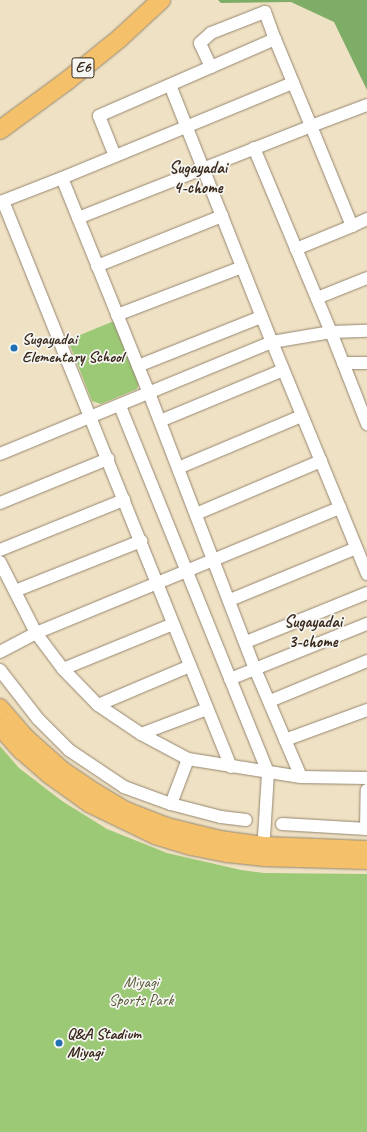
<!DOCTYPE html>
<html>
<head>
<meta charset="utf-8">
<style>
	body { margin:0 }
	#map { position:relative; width:367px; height:1132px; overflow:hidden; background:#efe1c3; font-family:Caveat,sans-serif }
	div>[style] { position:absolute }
	.green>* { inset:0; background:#9cc976 }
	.forest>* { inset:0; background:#7dad67 }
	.roads { filter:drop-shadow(0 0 1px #958670) drop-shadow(0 0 1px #958670) }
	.minor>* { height:12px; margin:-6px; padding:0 6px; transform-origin:6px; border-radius:6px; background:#fff }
	.major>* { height:16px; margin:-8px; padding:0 8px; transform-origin:8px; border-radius:8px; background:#f4c16a }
	.highway>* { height:18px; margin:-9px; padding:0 9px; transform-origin:9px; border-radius:9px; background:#f4c16a }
	.dots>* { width:11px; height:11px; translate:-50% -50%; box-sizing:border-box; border:2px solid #f6f6f2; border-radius:50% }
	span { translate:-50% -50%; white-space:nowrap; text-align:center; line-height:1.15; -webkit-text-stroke:3.5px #f6f6f2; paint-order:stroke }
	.shield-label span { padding:1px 3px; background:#f6f6f2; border:1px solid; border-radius:3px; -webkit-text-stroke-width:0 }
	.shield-label { font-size:15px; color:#3b2a1e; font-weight:700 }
	.poi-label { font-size:16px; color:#3b2a1e; font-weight:700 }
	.left { translate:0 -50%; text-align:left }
	.park-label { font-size:16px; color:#585a38 }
	.neighbourhood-label { font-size:17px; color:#3b2a1e; font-weight:700 }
</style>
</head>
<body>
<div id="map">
	<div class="green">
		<div style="clip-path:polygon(114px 321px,140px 381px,137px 389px,101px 404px,92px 401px,68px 340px)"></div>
		<div style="clip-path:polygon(0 746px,19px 768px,62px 801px,107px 829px,167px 853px,241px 870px,264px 873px,367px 874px,367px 1132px,0 1132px)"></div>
	</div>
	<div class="forest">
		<div style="clip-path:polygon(218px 0,367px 0,367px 90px,334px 22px,291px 2px,221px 3px)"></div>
	</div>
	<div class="roads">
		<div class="minor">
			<div style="left:211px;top:67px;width:26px;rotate:-115deg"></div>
			<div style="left:200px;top:43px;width:15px;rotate:-42deg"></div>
			<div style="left:211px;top:33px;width:58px;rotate:-21.3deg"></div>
			<div style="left:265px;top:12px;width:29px;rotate:70deg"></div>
			<div style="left:170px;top:85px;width:277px;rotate:68.4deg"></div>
			<div style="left:272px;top:342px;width:251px;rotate:67.7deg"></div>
			<div style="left:367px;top:105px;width:60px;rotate:159.4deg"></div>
			<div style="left:311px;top:126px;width:108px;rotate:67.7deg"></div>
			<div style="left:352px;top:226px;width:17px;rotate:-25deg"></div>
			<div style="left:254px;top:148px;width:199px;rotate:67.3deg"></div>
			<div style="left:331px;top:332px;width:99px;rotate:68.6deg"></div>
			<div style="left:62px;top:178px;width:250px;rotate:-22.4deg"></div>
			<div style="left:78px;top:218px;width:251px;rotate:-21.5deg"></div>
			<div style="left:311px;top:126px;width:94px;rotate:-112.5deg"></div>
			<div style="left:275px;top:39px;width:192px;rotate:156.4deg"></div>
			<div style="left:99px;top:116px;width:43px;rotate:68.2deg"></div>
			<div style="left:296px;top:249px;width:61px;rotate:-22.3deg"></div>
			<div style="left:97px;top:266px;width:135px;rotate:-21.8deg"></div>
			<div style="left:317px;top:298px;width:54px;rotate:-21.8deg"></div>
			<div style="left:117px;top:315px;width:134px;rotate:-21deg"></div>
			<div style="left:343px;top:363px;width:24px"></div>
			<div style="left:138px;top:366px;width:132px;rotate:-21.7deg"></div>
			<div style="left:120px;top:406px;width:396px;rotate:68deg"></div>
			<div style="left:268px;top:773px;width:80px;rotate:93.6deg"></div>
			<div style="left:160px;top:421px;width:133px;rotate:-22.5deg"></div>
			<div style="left:0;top:454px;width:294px;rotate:-22.4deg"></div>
			<div style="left:272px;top:342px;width:60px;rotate:-9.6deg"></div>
			<div style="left:331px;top:332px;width:36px;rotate:-2deg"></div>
			<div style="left:178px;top:468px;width:134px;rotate:-22.8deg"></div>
			<div style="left:0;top:503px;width:117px;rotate:-22.2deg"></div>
			<div style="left:196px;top:514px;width:136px;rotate:-23deg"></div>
			<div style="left:0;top:550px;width:134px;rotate:-22deg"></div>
			<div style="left:0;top:562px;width:80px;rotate:63.1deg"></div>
			<div style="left:36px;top:633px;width:45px;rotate:53.1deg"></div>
			<div style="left:63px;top:669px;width:50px;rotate:45.8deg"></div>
			<div style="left:98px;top:705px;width:52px;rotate:34deg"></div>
			<div style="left:141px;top:734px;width:53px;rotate:28deg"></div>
			<div style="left:188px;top:759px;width:114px;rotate:9.1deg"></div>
			<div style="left:301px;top:777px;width:66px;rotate:0.9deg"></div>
			<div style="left:15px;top:591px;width:136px;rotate:-21.6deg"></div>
			<div style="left:230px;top:600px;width:136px;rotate:-22.4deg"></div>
			<div style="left:246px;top:642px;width:131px;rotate:-22deg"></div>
			<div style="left:0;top:652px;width:41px;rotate:-27.8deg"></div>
			<div style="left:36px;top:633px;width:329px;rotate:-22.4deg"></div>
			<div style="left:63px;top:669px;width:119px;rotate:-22.2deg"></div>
			<div style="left:0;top:670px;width:62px;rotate:52.2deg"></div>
			<div style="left:38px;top:719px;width:44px;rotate:45deg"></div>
			<div style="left:69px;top:750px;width:66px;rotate:33.9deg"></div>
			<div style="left:124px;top:787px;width:50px;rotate:19.9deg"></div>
			<div style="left:171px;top:804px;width:52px;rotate:14.6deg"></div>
			<div style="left:221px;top:817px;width:25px;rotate:7deg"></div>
			<div style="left:230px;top:679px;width:148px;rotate:-21.9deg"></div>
			<div style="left:270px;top:701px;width:105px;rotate:-22.4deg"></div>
			<div style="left:98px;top:705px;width:100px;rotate:-23deg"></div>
			<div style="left:141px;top:734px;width:71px;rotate:-20.7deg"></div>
			<div style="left:285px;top:740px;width:87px;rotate:-20.1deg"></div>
			<div style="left:231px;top:767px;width:610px;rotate:-111.94deg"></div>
			<div style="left:3px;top:201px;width:63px;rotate:-21.3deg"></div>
			<div style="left:62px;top:178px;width:232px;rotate:68deg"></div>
			<div style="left:149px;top:393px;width:296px;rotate:69deg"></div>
			<div style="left:255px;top:669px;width:117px;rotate:66.9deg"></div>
			<div style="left:171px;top:804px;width:48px;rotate:-69.3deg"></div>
			<div style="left:282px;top:824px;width:85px;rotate:3.4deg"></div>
			<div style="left:366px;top:829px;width:39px;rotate:-89deg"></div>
		</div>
		<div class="major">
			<div style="left:0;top:707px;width:40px;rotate:49deg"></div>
			<div style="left:26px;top:737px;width:50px;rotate:41.7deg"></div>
			<div style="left:63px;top:770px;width:40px;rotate:34deg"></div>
			<div style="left:96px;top:792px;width:35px;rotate:31deg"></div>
			<div style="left:126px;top:810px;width:44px;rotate:21.3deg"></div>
			<div style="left:167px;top:826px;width:55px;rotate:13.8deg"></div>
			<div style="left:220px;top:839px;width:44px;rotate:7.8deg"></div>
			<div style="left:264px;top:845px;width:103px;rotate:2.2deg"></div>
			<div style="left:0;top:728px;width:31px;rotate:48deg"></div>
			<div style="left:21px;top:751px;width:38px;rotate:41deg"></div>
			<div style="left:50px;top:776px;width:48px;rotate:35.7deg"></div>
			<div style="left:89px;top:804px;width:73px;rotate:25.9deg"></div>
			<div style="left:155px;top:836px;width:38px;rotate:17deg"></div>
			<div style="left:191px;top:847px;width:37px;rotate:11deg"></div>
			<div style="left:227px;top:854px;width:36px;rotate:6deg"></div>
			<div style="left:263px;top:858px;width:104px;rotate:1.7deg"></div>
		</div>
		<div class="highway">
			<div style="left:0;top:130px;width:84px;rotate:-36.3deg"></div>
			<div style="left:68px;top:80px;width:67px;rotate:-38.9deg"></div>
			<div style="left:120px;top:38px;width:56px;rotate:-42.8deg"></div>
		</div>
	</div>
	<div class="dots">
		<div style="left:14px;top:348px;background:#1f6fb2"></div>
		<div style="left:59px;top:1043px;background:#1f6fb2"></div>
	</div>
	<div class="shield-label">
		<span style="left:83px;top:68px">E6</span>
	</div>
	<div class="poi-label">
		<span class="left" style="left:22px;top:348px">Sugayadai<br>Elementary School</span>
		<span class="left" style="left:67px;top:1043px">Q&amp;A Stadium<br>Miyagi</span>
	</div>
	<div class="park-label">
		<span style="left:141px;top:991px">Miyagi<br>Sports Park</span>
	</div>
	<div class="neighbourhood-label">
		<span style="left:198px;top:178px">Sugayadai<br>4-chome</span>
		<span style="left:313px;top:632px">Sugayadai<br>3-chome</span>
	</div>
</div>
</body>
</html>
